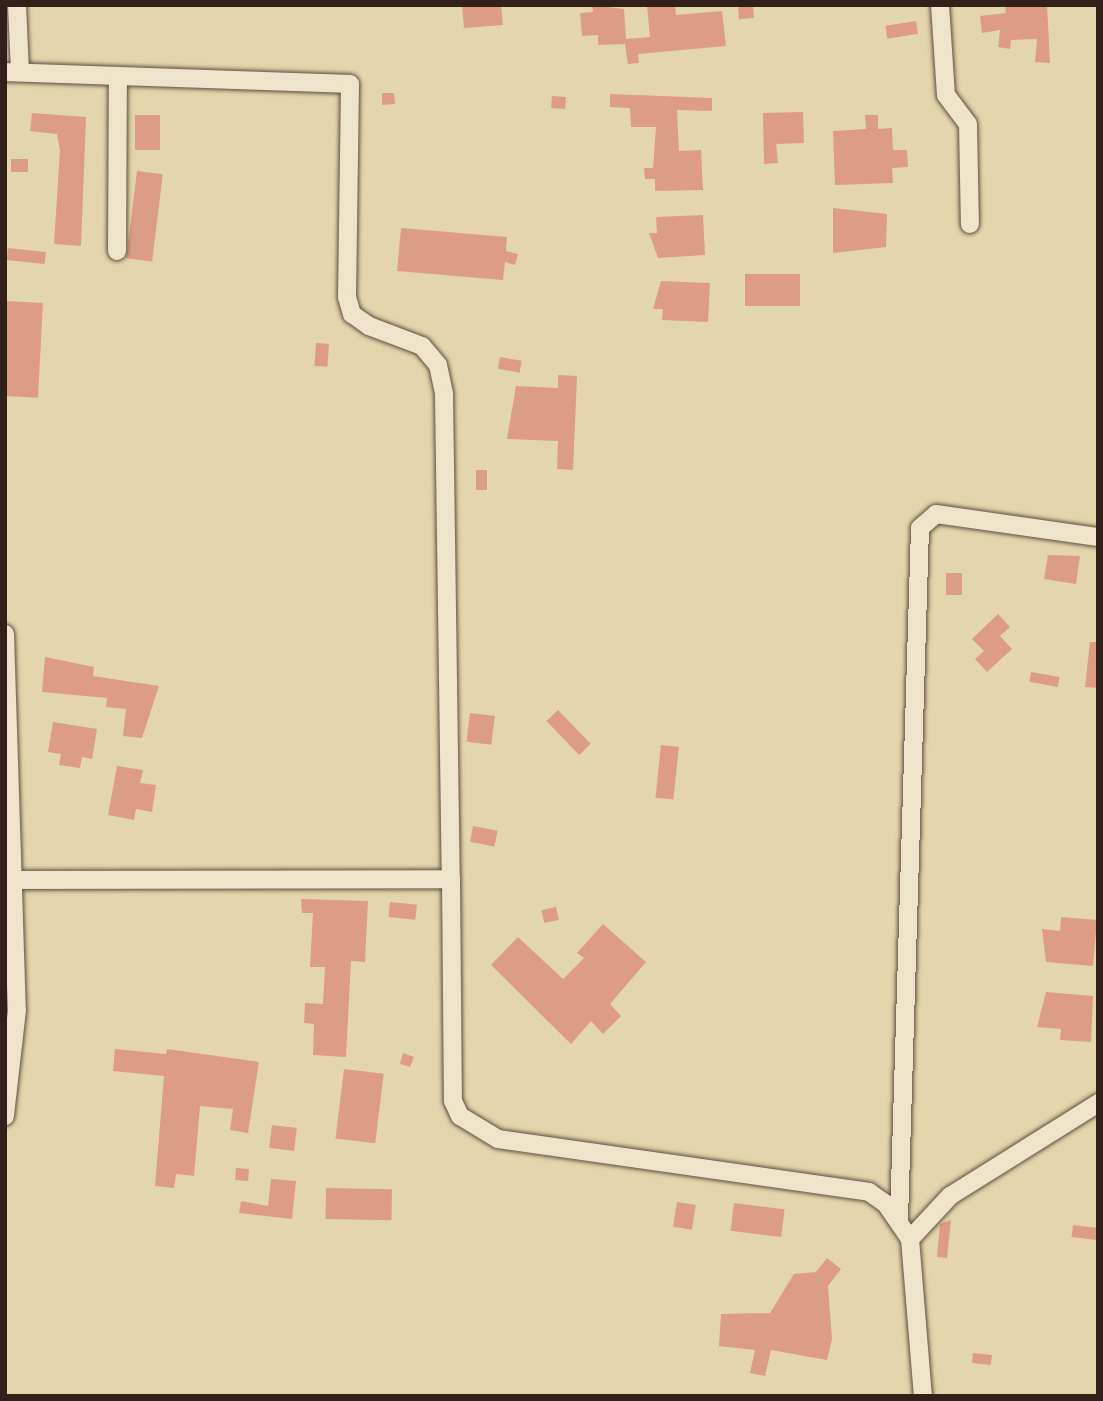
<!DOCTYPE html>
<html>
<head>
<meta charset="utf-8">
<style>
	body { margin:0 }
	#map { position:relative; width:1103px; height:1401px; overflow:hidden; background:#e3d6ac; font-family:Cardo,serif }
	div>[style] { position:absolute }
	.building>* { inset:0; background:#dd9c85; transform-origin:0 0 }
	.roads { filter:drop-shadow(0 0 2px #5e4e3e) drop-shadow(0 0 2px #5e4e3e) }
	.minor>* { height:18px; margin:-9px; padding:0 9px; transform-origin:9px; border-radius:9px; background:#ede4c9 }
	span { translate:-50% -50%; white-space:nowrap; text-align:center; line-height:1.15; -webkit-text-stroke:7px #ede4c9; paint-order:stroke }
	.frame { position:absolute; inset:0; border:7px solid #32211a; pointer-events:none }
</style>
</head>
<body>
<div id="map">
	<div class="building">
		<div style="clip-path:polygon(462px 5px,501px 5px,503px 25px,464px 28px)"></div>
		<div style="clip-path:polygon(592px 5px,624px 9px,626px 39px,650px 37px,647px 5px,675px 5px,676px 15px,722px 11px,726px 46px,638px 54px,639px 63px,628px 64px,625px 44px,598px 45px,598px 35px,582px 36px,580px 13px,593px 12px)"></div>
		<div style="clip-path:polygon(1005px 5px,1047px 5px,1050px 63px,1035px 62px,1037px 39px,1011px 40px,1010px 49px,998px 47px,1000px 30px,982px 33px,980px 16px,1006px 13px)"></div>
		<div style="left:753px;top:6px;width:12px;height:15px;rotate:85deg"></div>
		<div style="left:916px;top:21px;width:13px;height:31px;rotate:81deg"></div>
		<div style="clip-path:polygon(382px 93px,394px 93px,395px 104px,382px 105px)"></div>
		<div style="clip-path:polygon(610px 94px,712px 98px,712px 111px,677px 110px,679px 151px,701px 150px,703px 190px,655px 191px,655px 179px,645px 179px,644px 168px,653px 168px,656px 127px,631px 127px,630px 108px,610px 107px)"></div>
		<div style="left:552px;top:96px;width:14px;height:12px;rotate:4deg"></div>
		<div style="clip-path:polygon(803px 112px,804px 143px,776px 144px,778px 163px,764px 164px,763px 113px)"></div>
		<div style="clip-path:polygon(32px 113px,86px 117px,81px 246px,54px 244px,60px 150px,57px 134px,30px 131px)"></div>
		<div style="left:135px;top:115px;width:25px;height:35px"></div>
		<div style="clip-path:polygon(865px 115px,878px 115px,878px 129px,892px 128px,893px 150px,907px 150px,908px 167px,892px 168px,893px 183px,835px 185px,833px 131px,866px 129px)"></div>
		<div style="left:11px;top:159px;width:17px;height:13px"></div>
		<div style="left:137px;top:171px;width:26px;height:88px;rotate:7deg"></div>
		<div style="clip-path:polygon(833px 208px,887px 214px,886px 247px,833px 253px)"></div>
		<div style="clip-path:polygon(703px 215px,705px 255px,658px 258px,649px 233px,657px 233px,656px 217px)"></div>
		<div style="clip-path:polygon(401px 228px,507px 237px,506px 251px,518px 254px,515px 265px,505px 262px,503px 280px,397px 271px)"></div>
		<div style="left:8px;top:248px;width:38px;height:12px;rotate:6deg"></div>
		<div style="left:745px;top:274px;width:55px;height:32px"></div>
		<div style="clip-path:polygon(661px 281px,710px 283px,708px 322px,662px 320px,663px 309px,653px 309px)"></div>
		<div style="left:6px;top:301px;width:37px;height:95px;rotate:3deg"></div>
		<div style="left:316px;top:343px;width:13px;height:23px;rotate:4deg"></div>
		<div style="left:500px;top:357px;width:22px;height:12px;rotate:10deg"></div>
		<div style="clip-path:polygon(558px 375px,577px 376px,573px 470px,557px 469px,558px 441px,507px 439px,516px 386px,558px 388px)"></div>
		<div style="left:476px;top:470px;width:11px;height:20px"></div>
		<div style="clip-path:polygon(1048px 555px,1080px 556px,1076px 584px,1044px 579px)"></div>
		<div style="left:946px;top:573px;width:16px;height:22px"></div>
		<div style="clip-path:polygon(998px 614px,1010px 627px,1000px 636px,1012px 649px,987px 672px,975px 659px,984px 651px,972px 639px)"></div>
		<div style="clip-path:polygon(1090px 642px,1098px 642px,1098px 688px,1085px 687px)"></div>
		<div style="clip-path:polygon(45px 657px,94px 667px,93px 676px,159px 686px,142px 738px,123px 736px,126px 709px,106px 707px,107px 698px,42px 692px)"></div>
		<div style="left:1031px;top:672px;width:29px;height:10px;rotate:10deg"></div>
		<div style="left:558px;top:710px;width:47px;height:16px;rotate:46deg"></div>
		<div style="left:470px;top:713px;width:25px;height:29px;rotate:7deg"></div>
		<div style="clip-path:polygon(53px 722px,97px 729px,92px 759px,82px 757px,80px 768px,59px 765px,61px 754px,48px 752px)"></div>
		<div style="left:661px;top:745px;width:18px;height:53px;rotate:6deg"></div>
		<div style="clip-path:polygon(117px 766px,143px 770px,140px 783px,156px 785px,152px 812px,136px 809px,134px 820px,108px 815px)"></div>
		<div style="left:473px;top:826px;width:25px;height:16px;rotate:11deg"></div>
		<div style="clip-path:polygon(301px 899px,368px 901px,365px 962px,351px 961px,346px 1057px,313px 1055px,314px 1024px,304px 1023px,305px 1003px,323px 1004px,325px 967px,310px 967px,313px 913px,302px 913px)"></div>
		<div style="left:390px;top:902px;width:27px;height:15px;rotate:6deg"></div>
		<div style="left:556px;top:907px;width:13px;height:15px;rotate:77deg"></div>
		<div style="clip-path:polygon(1061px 917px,1097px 920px,1093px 966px,1046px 962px,1042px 929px,1060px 931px)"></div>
		<div style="clip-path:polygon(603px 924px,646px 962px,610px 1004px,621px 1016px,603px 1034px,591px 1021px,571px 1044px,491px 965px,518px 937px,563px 979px,584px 958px,577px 953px)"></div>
		<div style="clip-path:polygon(1046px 992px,1093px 996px,1091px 1042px,1060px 1040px,1061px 1029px,1037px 1027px)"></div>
		<div style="clip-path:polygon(115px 1049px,166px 1054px,167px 1049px,259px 1062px,248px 1133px,230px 1130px,233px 1109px,200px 1106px,194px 1176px,176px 1174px,174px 1188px,155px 1186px,164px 1076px,113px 1071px)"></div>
		<div style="clip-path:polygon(403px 1053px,414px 1057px,410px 1067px,400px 1064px)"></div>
		<div style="left:344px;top:1069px;width:40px;height:70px;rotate:7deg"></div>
		<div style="left:272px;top:1125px;width:25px;height:23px;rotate:7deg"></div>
		<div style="left:236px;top:1168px;width:13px;height:12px;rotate:4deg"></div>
		<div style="clip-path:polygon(271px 1179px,296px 1181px,292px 1219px,239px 1213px,241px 1201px,268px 1206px)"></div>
		<div style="left:326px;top:1188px;width:66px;height:31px;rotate:1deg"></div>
		<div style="left:677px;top:1202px;width:19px;height:25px;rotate:9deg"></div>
		<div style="left:734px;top:1203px;width:51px;height:28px;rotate:7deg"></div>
		<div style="clip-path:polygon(951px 1220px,947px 1258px,937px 1257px,940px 1224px)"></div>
		<div style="left:1073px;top:1225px;width:25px;height:12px;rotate:7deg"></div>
		<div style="clip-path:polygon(827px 1258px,841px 1269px,828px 1286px,832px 1339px,827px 1360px,771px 1350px,765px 1376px,750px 1373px,755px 1350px,719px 1346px,721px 1314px,770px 1313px,794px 1274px,816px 1272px)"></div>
		<div style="left:973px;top:1353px;width:19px;height:10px;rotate:6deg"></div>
	</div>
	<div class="roads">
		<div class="minor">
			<div style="left:17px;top:5px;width:66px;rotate:87.4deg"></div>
			<div style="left:940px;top:5px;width:90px;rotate:86.2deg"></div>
			<div style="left:946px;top:95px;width:36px;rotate:53deg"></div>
			<div style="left:968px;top:124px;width:100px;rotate:88.9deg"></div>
			<div style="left:5px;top:72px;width:345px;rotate:2deg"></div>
			<div style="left:350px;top:84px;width:213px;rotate:90.8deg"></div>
			<div style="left:347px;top:297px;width:18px;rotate:74deg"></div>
			<div style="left:352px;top:314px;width:21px;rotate:35deg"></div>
			<div style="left:369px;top:326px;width:57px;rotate:20.7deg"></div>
			<div style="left:422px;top:346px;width:25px;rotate:50deg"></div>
			<div style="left:438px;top:365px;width:30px;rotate:78deg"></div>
			<div style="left:444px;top:394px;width:485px;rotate:89.2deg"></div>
			<div style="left:117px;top:251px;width:172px;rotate:-89.7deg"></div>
			<div style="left:5px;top:634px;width:376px;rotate:88.2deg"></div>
			<div style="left:17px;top:1010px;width:107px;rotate:96.5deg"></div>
			<div style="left:5px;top:880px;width:446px;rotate:-0.1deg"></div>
			<div style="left:451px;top:879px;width:222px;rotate:89.5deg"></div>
			<div style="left:453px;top:1101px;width:17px;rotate:65deg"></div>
			<div style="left:460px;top:1116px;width:44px;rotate:31.2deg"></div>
			<div style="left:498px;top:1139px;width:375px;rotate:8.1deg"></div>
			<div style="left:869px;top:1192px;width:21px;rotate:35deg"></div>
			<div style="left:886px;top:1204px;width:42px;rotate:55.6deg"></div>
			<div style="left:910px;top:1239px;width:158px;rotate:85.3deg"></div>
			<div style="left:899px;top:1219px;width:691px;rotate:-88.26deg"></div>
			<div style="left:920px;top:528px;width:21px;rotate:-41deg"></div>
			<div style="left:936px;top:514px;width:164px;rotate:8.1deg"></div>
			<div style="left:910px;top:1239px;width:59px;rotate:-47.1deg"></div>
			<div style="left:950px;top:1196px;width:175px;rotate:-32.1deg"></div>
		</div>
	</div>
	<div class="frame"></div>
</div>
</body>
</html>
